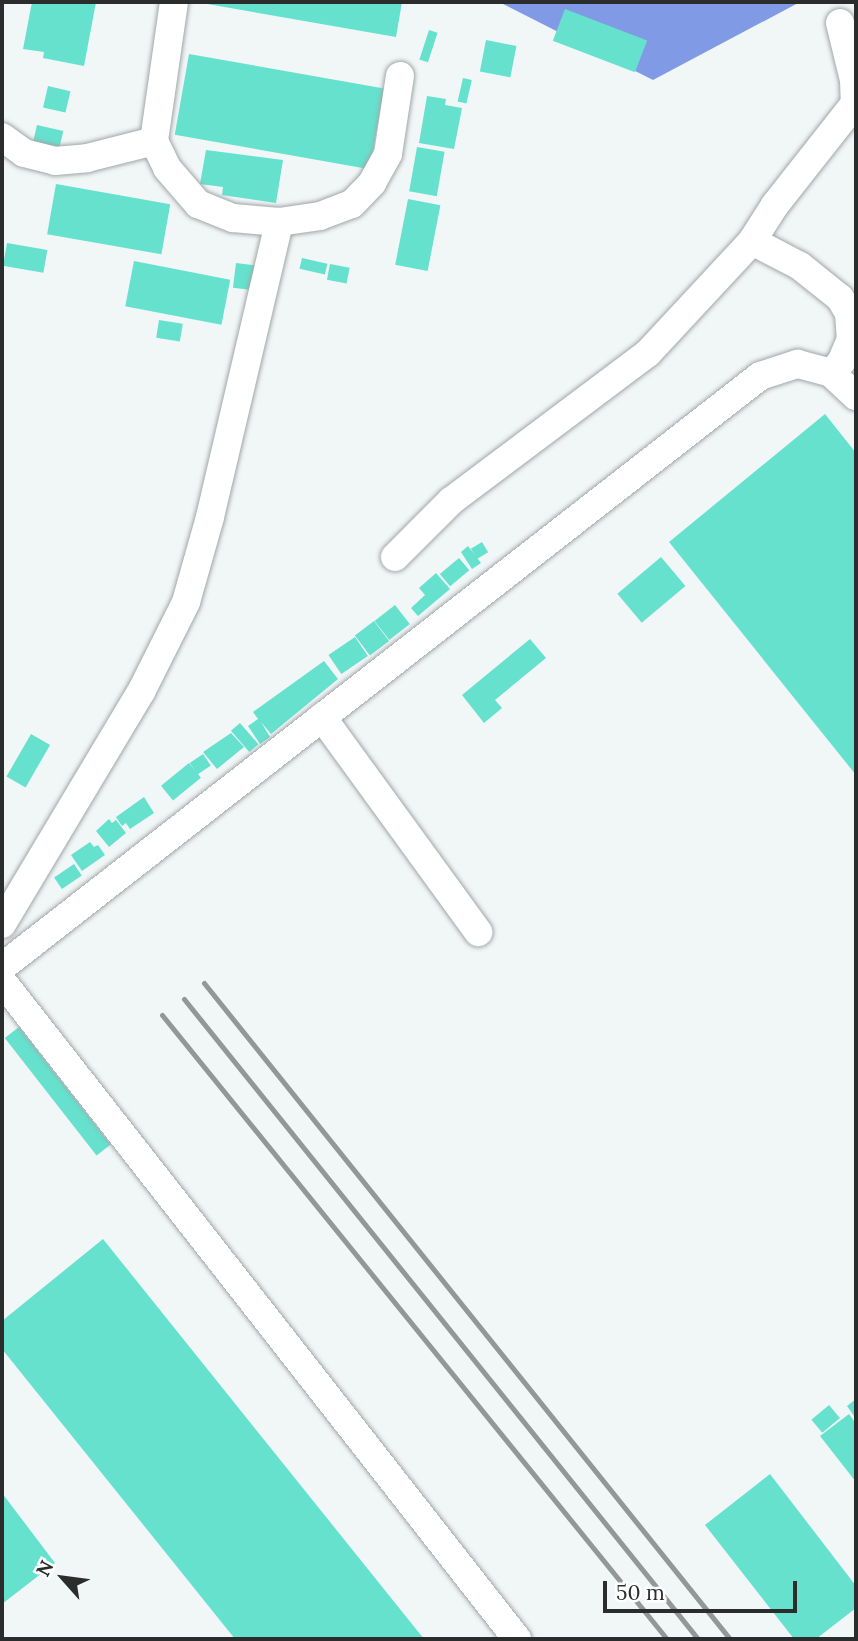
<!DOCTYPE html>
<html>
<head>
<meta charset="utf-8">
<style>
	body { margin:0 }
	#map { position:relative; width:858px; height:1641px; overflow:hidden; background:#f1f6f7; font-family:Lora,serif }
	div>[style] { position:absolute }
	.water>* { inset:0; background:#809ae5 }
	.building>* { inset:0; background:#65e1ce; transform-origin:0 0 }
	.roads { filter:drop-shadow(0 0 2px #a1a6a7) drop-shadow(0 0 2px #a1a6a7) }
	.minor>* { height:28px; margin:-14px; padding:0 14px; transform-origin:14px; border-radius:14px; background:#fff }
	.rail>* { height:5px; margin:-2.5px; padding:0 2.5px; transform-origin:2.5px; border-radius:2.5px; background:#939798 }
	span { translate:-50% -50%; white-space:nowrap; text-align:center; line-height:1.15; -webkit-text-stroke:5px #fff; paint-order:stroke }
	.frame { position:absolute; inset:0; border:4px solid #2b2d2d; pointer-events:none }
	.north { position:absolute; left:28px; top:1543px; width:70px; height:70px; -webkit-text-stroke:5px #fff; paint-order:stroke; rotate:298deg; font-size:19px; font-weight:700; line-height:28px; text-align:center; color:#2b2d2d }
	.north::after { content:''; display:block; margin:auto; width:24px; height:32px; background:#2b2d2d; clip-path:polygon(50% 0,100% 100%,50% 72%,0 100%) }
	.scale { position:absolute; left:603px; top:1581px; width:194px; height:32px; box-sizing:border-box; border:4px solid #2b2d2d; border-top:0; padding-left:9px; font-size:21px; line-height:24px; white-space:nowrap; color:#2b2d2d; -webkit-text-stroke:5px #fff; paint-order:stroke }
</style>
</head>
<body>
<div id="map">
	<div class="water">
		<div style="clip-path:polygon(499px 2px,800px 2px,653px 80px)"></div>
	</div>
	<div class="building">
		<div style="clip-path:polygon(32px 2px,96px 2px,84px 66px,43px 58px,44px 52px,23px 49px)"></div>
		<div style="clip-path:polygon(196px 2px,402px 2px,396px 37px)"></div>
		<div style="left:565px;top:9px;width:88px;height:34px;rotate:21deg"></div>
		<div style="left:429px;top:30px;width:9px;height:31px;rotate:18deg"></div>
		<div style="left:486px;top:40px;width:31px;height:32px;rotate:11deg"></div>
		<div style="left:189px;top:54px;width:198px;height:82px;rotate:10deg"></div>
		<div style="left:463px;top:78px;width:9px;height:24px;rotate:13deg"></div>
		<div style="left:48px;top:86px;width:23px;height:22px;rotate:13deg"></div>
		<div style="clip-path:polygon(427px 96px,446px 99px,445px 105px,462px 108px,454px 149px,419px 143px)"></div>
		<div style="left:37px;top:125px;width:27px;height:20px;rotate:13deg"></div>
		<div style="left:417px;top:147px;width:28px;height:45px;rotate:10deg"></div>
		<div style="clip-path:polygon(206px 150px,283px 160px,276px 203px,222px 195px,223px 187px,200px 184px)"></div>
		<div style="left:56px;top:184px;width:116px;height:51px;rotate:10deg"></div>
		<div style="left:408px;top:199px;width:33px;height:67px;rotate:11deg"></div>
		<div style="left:7px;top:243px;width:41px;height:23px;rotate:10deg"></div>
		<div style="left:302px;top:258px;width:26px;height:11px;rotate:13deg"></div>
		<div style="left:134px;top:261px;width:98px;height:46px;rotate:11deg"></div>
		<div style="left:236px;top:263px;width:23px;height:25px;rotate:7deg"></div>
		<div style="left:330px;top:264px;width:20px;height:16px;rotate:11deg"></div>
		<div style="left:159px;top:320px;width:24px;height:18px;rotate:9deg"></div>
		<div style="clip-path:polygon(825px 414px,856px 453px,856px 775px,669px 542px)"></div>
		<div style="left:482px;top:542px;width:12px;height:13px;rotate:59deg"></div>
		<div style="clip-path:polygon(468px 546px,481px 563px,472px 569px,461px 552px)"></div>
		<div style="left:661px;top:557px;width:38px;height:57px;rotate:50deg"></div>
		<div style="left:459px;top:558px;width:16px;height:25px;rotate:50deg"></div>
		<div style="clip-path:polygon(436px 573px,450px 589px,418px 616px,411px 608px,425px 595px,419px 588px)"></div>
		<div style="left:395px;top:605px;width:24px;height:26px;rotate:52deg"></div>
		<div style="left:374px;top:621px;width:25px;height:24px;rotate:53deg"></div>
		<div style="left:355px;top:637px;width:23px;height:32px;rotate:56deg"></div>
		<div style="clip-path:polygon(530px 639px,546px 658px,495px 700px,502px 708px,484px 723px,462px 695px)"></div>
		<div style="clip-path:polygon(324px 661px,338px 679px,271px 734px,261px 722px,270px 737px,260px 744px,248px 726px,258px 719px,253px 712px)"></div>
		<div style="left:240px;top:723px;width:28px;height:12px;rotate:49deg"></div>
		<div style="clip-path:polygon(231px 733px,244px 747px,217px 769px,203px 752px)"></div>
		<div style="left:31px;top:734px;width:22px;height:49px;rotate:30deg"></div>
		<div style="left:203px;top:754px;width:14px;height:16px;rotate:56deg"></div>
		<div style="left:189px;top:763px;width:19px;height:36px;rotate:51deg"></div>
		<div style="clip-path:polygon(144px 797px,154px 813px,130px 829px,126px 823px,122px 826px,116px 817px)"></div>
		<div style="clip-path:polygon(109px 819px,112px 823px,116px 820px,126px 833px,109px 847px,96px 831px)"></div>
		<div style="clip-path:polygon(90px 842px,94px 847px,98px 845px,105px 855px,82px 871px,71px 855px)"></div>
		<div style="left:74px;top:864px;width:14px;height:24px;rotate:56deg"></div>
		<div style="left:19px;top:1027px;width:149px;height:18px;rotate:52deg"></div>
		<div style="clip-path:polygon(103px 1239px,424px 1639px,235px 1639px,2px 1349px,2px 1321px)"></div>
		<div style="clip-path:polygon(856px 1399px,856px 1414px,854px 1416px,847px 1406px)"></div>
		<div style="left:829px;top:1405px;width:17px;height:23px;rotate:50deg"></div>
		<div style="clip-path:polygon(849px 1414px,854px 1421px,856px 1419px,856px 1482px,820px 1436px)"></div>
		<div style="clip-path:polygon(770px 1474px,856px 1586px,856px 1608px,816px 1639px,794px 1639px,705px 1525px)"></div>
		<div style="clip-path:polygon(2px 1493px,55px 1563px,2px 1604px)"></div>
	</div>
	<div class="roads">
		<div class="minor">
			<div style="left:174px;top:2px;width:140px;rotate:98.2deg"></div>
			<div style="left:154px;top:141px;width:30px;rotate:64deg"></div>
			<div style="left:167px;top:168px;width:48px;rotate:49.3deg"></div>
			<div style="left:198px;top:204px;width:38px;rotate:22deg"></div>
			<div style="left:233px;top:218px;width:46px;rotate:5deg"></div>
			<div style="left:279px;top:222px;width:41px;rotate:-8.3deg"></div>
			<div style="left:320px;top:216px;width:34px;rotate:-21deg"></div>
			<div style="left:352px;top:204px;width:29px;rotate:-46deg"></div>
			<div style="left:372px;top:183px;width:33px;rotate:-61deg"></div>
			<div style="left:388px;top:154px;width:79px;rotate:-81.3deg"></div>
			<div style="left:840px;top:23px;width:59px;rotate:76.2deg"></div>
			<div style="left:854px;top:80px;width:24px;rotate:88deg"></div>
			<div style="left:2px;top:137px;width:27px;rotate:36deg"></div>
			<div style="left:24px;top:153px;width:32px;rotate:14deg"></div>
			<div style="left:55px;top:161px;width:32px;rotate:-5deg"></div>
			<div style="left:87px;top:158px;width:69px;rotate:-14.2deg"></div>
			<div style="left:752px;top:241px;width:54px;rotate:27.5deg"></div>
			<div style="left:800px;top:266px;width:51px;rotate:38.7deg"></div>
			<div style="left:840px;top:298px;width:17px;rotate:59deg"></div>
			<div style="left:849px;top:313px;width:26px;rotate:86deg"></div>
			<div style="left:851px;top:339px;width:25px;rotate:113deg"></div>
			<div style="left:841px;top:362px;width:15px;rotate:132deg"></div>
			<div style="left:395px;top:557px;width:79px;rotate:-45deg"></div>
			<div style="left:451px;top:501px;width:246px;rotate:-36.9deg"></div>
			<div style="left:648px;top:353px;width:153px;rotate:-47.1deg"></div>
			<div style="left:752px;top:241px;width:43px;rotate:-57.4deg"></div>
			<div style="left:775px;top:205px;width:131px;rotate:-51.8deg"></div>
			<div style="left:322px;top:717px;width:266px;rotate:54deg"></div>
			<div style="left:2px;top:924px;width:270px;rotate:-59.1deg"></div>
			<div style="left:141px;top:692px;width:101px;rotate:-63.4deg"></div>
			<div style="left:186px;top:602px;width:88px;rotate:-74.2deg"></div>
			<div style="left:210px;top:517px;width:303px;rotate:-76.8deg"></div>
			<div style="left:2px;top:967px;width:961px;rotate:-37.94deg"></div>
			<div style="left:760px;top:376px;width:40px;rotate:-18deg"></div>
			<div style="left:798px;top:364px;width:34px;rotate:15deg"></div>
			<div style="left:831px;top:373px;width:34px;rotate:43deg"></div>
			<div style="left:2px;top:981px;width:836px;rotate:51.95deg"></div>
		</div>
	</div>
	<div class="rail">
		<div style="left:204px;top:983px;width:841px;rotate:51.28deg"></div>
		<div style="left:184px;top:999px;width:821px;rotate:51.23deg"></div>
		<div style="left:162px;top:1015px;width:803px;rotate:51.02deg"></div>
	</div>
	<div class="frame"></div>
	<div class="north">N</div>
	<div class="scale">50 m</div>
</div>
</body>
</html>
